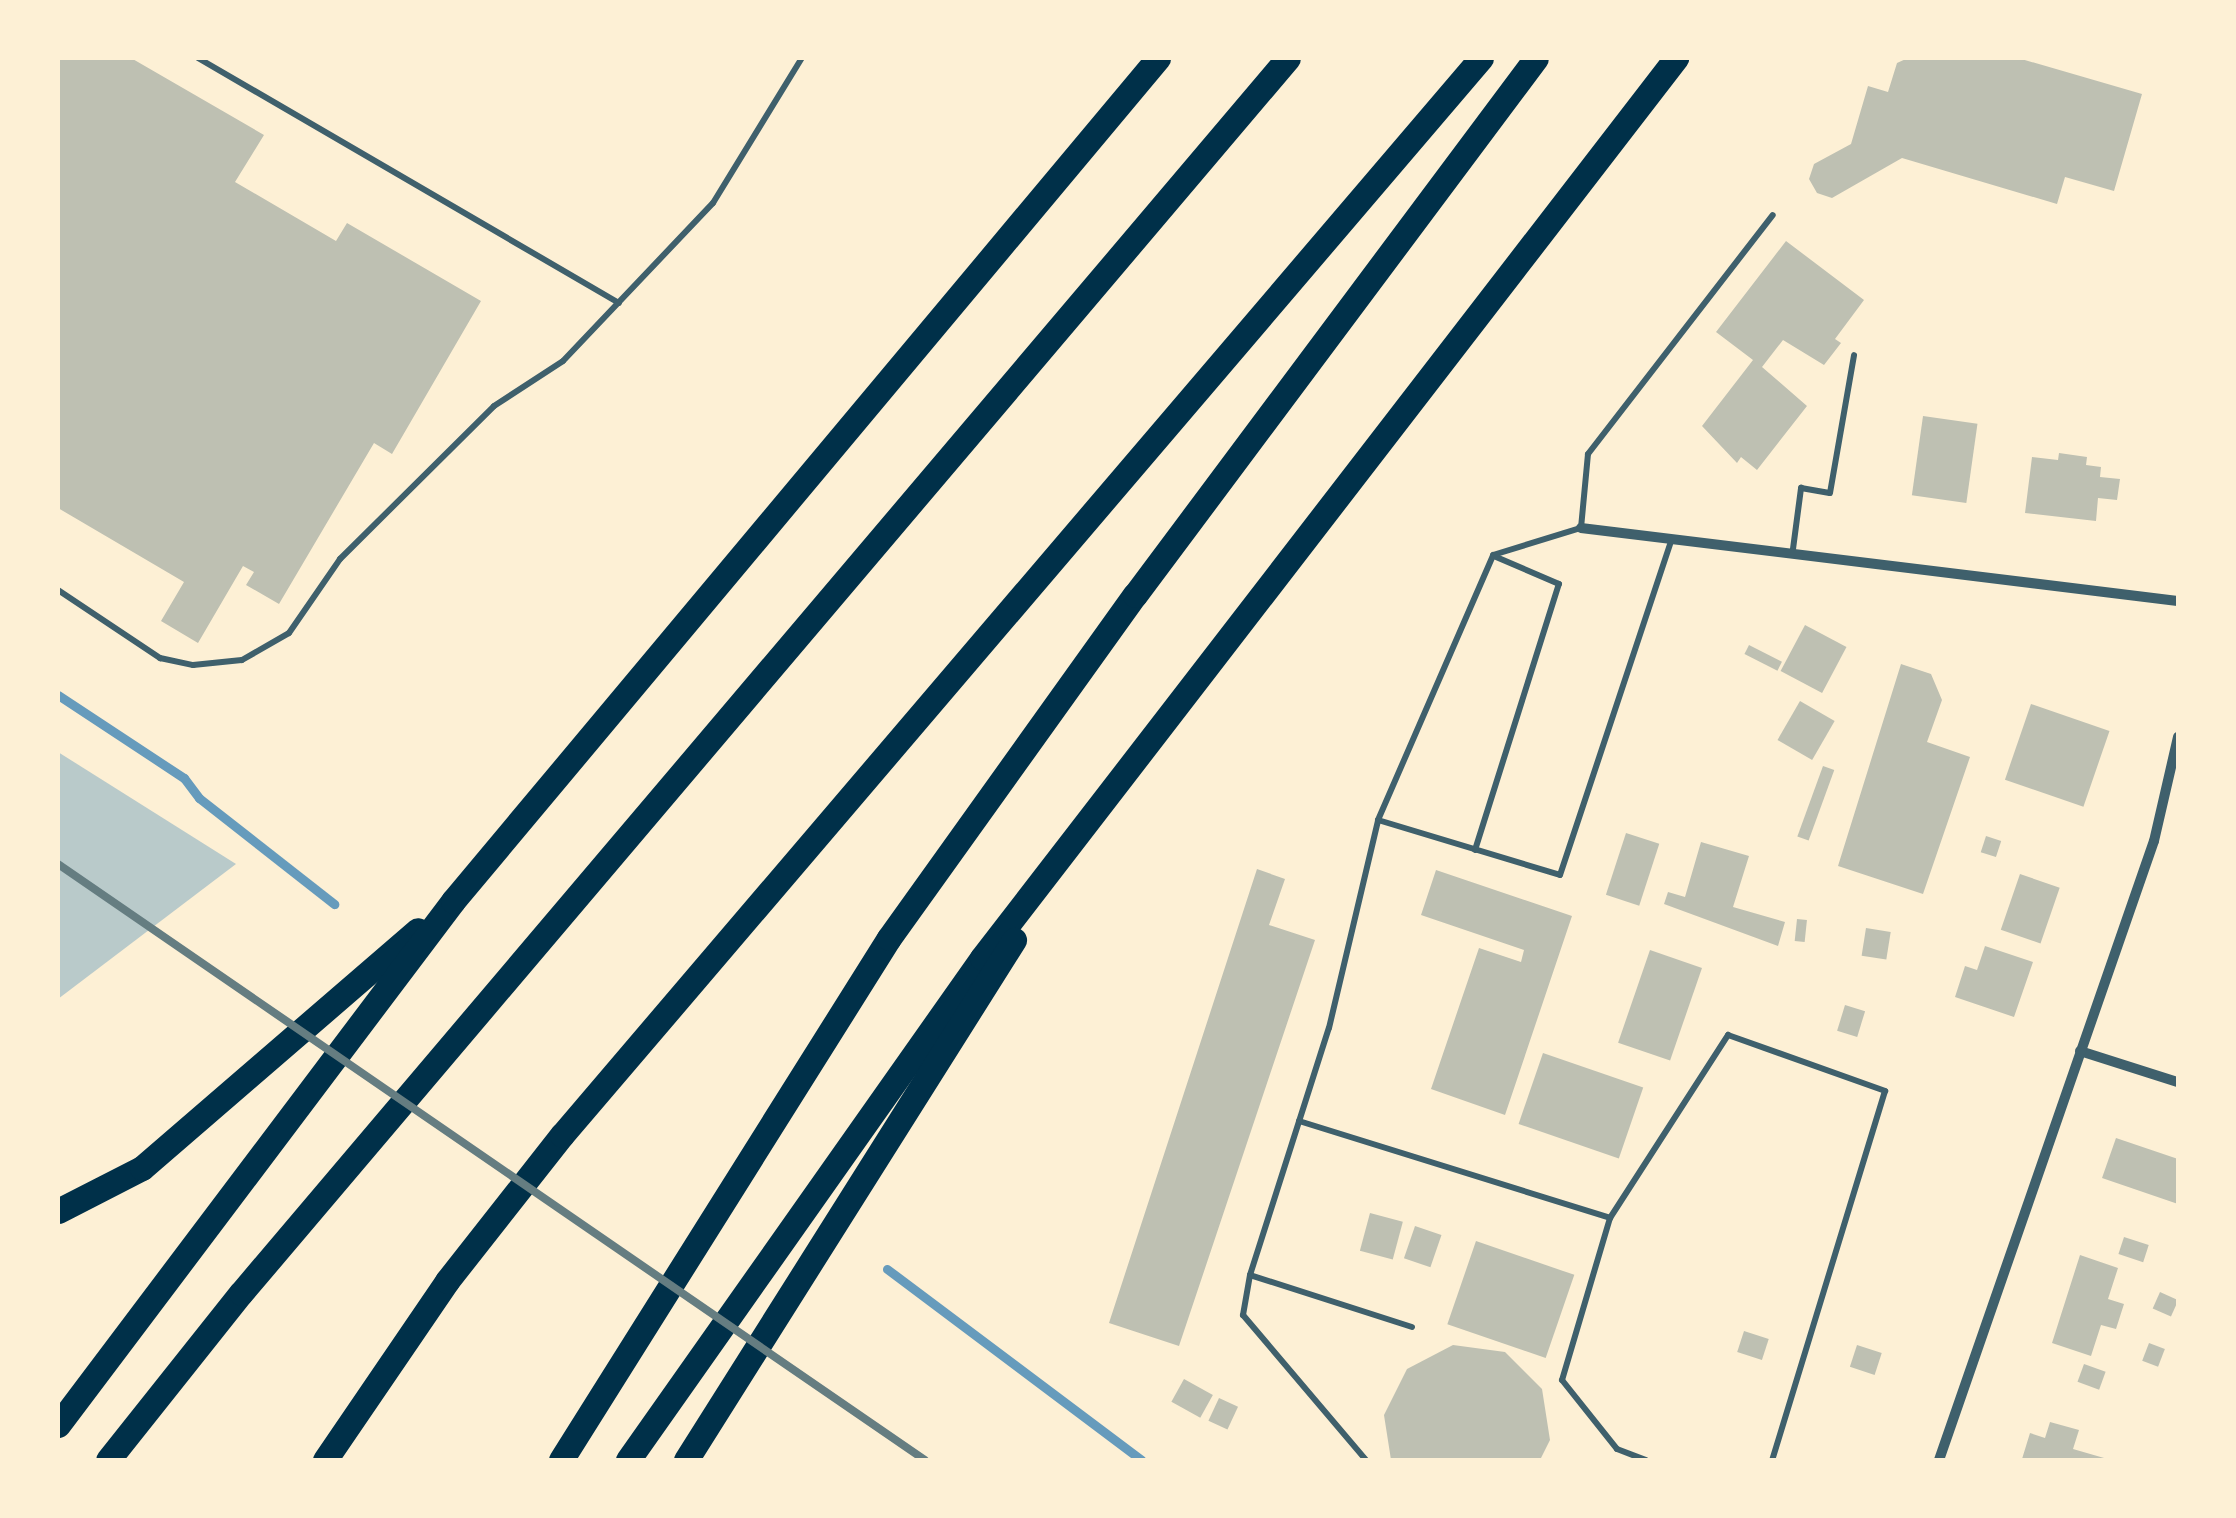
<!DOCTYPE html>
<html>
<head>
<meta charset="utf-8">
<style>
	body { margin:0 }
	#map { position:relative; width:2236px; height:1518px; overflow:hidden; background:#fdf0d5; font-family:"PT Serif",serif }
	div>[style] { position:absolute }
	.green>* { inset:0; background:#b9caca }
	.stream>* { height:9px; margin:-4.5px; padding:0 4.5px; transform-origin:4.5px; border-radius:4.5px; background:#669bbc }
	.building>* { inset:0; background:#bec0b2; transform-origin:0 0 }
	.service>* { height:6px; margin:-3px; padding:0 3px; transform-origin:3px; border-radius:3px; background:#3f606c }
	.minor>* { height:10px; margin:-5px; padding:0 5px; transform-origin:5px; border-radius:5px; background:#3f606c }
	.motorway>* { height:25px; margin:-12.5px; padding:0 12.5px; transform-origin:12.5px; border-radius:12.5px; background:#003049 }
	.rail>* { height:8px; margin:-4px; padding:0 4px; transform-origin:4px; border-radius:4px; background:#657d81 }
	span { translate:-50% -50%; white-space:nowrap; text-align:center; line-height:1.15; -webkit-text-stroke:10px #fdf0d5; paint-order:stroke }
	.frame { position:absolute; inset:0; border:60px solid #fdf0d5; pointer-events:none }
</style>
</head>
<body>
<div id="map">
	<div class="green">
		<div style="clip-path:polygon(58px 752px,236px 864px,58px 999px)"></div>
	</div>
	<div class="stream">
		<div style="left:58px;top:695px;width:151px;rotate:33.4deg"></div>
		<div style="left:184px;top:778px;width:25px;rotate:53deg"></div>
		<div style="left:199px;top:798px;width:172px;rotate:38.1deg"></div>
		<div style="left:887px;top:1269px;width:318px;rotate:36.9deg"></div>
	</div>
	<div class="building">
		<div style="clip-path:polygon(58px 58px,131px 58px,264px 135px,235px 182px,336px 241px,347px 223px,481px 301px,392px 454px,374px 443px,279px 604px,246px 585px,254px 572px,243px 566px,198px 643px,161px 621px,184px 582px,58px 508px)"></div>
		<div style="clip-path:polygon(1908px 58px,2018px 58px,2142px 94px,2114px 191px,2065px 177px,2057px 204px,1902px 158px,1832px 198px,1817px 193px,1809px 179px,1814px 164px,1851px 144px,1868px 86px,1888px 92px,1897px 63px)"></div>
		<div style="clip-path:polygon(1786px 241px,1864px 300px,1835px 339px,1841px 343px,1824px 365px,1783px 340px,1762px 367px,1807px 406px,1757px 470px,1741px 457px,1737px 463px,1702px 426px,1753px 360px,1716px 332px)"></div>
		<div style="left:1923px;top:416px;width:55px;height:80px;rotate:8deg"></div>
		<div style="clip-path:polygon(2059px 453px,2087px 457px,2086px 465px,2101px 467px,2100px 477px,2120px 479px,2117px 500px,2098px 498px,2096px 521px,2025px 513px,2032px 457px,2058px 460px)"></div>
		<div style="left:1805px;top:625px;width:47px;height:52px;rotate:28deg"></div>
		<div style="left:1749px;top:645px;width:37px;height:10px;rotate:27deg"></div>
		<div style="clip-path:polygon(1901px 664px,1931px 674px,1942px 700px,1927px 742px,1970px 757px,1923px 894px,1838px 866px)"></div>
		<div style="left:1800px;top:701px;width:40px;height:45px;rotate:30deg"></div>
		<div style="left:2031px;top:704px;width:83px;height:80px;rotate:19deg"></div>
		<div style="left:1823px;top:766px;width:12px;height:75px;rotate:20deg"></div>
		<div style="left:1626px;top:833px;width:35px;height:65px;rotate:18deg"></div>
		<div style="left:1986px;top:836px;width:16px;height:17px;rotate:18deg"></div>
		<div style="clip-path:polygon(1701px 842px,1749px 856px,1733px 907px,1785px 922px,1778px 946px,1664px 904px,1668px 892px,1685px 897px)"></div>
		<div style="clip-path:polygon(1257px 869px,1285px 879px,1269px 925px,1315px 940px,1179px 1346px,1109px 1323px)"></div>
		<div style="clip-path:polygon(1436px 870px,1572px 916px,1505px 1115px,1431px 1089px,1479px 948px,1521px 962px,1524px 950px,1421px 915px)"></div>
		<div style="left:2020px;top:874px;width:42px;height:59px;rotate:19deg"></div>
		<div style="left:1797px;top:919px;width:10px;height:22px;rotate:6deg"></div>
		<div style="left:1866px;top:928px;width:25px;height:28px;rotate:9deg"></div>
		<div style="clip-path:polygon(1985px 946px,2033px 962px,2014px 1017px,1955px 997px,1965px 966px,1977px 970px)"></div>
		<div style="left:1650px;top:950px;width:55px;height:98px;rotate:19deg"></div>
		<div style="left:1845px;top:1005px;width:21px;height:27px;rotate:17deg"></div>
		<div style="left:1543px;top:1053px;width:106px;height:75px;rotate:19deg"></div>
		<div style="clip-path:polygon(2116px 1138px,2178px 1159px,2178px 1204px,2102px 1178px)"></div>
		<div style="left:1370px;top:1213px;width:34px;height:39px;rotate:15deg"></div>
		<div style="left:1415px;top:1226px;width:28px;height:34px;rotate:19deg"></div>
		<div style="left:2124px;top:1237px;width:26px;height:18px;rotate:18deg"></div>
		<div style="left:1476px;top:1241px;width:104px;height:88px;rotate:19deg"></div>
		<div style="clip-path:polygon(2080px 1255px,2118px 1268px,2108px 1299px,2124px 1304px,2116px 1329px,2101px 1325px,2091px 1356px,2052px 1343px)"></div>
		<div style="left:2160px;top:1292px;width:20px;height:18px;rotate:24deg"></div>
		<div style="left:1744px;top:1331px;width:26px;height:22px;rotate:18deg"></div>
		<div style="left:2149px;top:1343px;width:17px;height:19px;rotate:21deg"></div>
		<div style="clip-path:polygon(1453px 1345px,1505px 1352px,1542px 1389px,1550px 1440px,1540px 1460px,1391px 1460px,1384px 1415px,1407px 1369px)"></div>
		<div style="left:1857px;top:1345px;width:26px;height:23px;rotate:18deg"></div>
		<div style="left:2084px;top:1364px;width:23px;height:19px;rotate:20deg"></div>
		<div style="left:1184px;top:1379px;width:33px;height:26px;rotate:29deg"></div>
		<div style="left:1219px;top:1398px;width:21px;height:25px;rotate:25deg"></div>
		<div style="clip-path:polygon(2050px 1422px,2079px 1430px,2073px 1449px,2111px 1460px,2022px 1459px,2030px 1433px,2045px 1438px)"></div>
	</div>
	<div class="service">
		<div style="left:198px;top:58px;width:487px;rotate:30.2deg"></div>
		<div style="left:1793px;top:549px;width:62px;rotate:-82.5deg"></div>
		<div style="left:1801px;top:488px;width:29px;rotate:10deg"></div>
		<div style="left:1830px;top:493px;width:140px;rotate:-80.1deg"></div>
		<div style="left:58px;top:590px;width:123px;rotate:33.7deg"></div>
		<div style="left:160px;top:658px;width:34px;rotate:12deg"></div>
		<div style="left:193px;top:665px;width:49px;rotate:-5.8deg"></div>
		<div style="left:242px;top:660px;width:54px;rotate:-29.9deg"></div>
		<div style="left:289px;top:633px;width:90px;rotate:-55.4deg"></div>
		<div style="left:340px;top:559px;width:217px;rotate:-44.8deg"></div>
		<div style="left:494px;top:406px;width:82px;rotate:-33.1deg"></div>
		<div style="left:563px;top:361px;width:218px;rotate:-46.5deg"></div>
		<div style="left:713px;top:203px;width:170px;rotate:-58.5deg"></div>
		<div style="left:1378px;top:820px;width:190px;rotate:16.8deg"></div>
		<div style="left:1560px;top:875px;width:354px;rotate:-71.6deg"></div>
		<div style="left:1475px;top:850px;width:279px;rotate:-72.5deg"></div>
		<div style="left:1559px;top:584px;width:71px;rotate:-156.7deg"></div>
		<div style="left:1299px;top:1121px;width:326px;rotate:17.3deg"></div>
		<div style="left:1610px;top:1218px;width:218px;rotate:-57.2deg"></div>
		<div style="left:1728px;top:1035px;width:167px;rotate:19.6deg"></div>
		<div style="left:1885px;top:1091px;width:386px;rotate:107deg"></div>
		<div style="left:1610px;top:1218px;width:169px;rotate:106.5deg"></div>
		<div style="left:1562px;top:1380px;width:88px;rotate:51.4deg"></div>
		<div style="left:1617px;top:1449px;width:31px;rotate:21deg"></div>
		<div style="left:1250px;top:1275px;width:41px;rotate:99.9deg"></div>
		<div style="left:1243px;top:1315px;width:190px;rotate:49.7deg"></div>
		<div style="left:1412px;top:1327px;width:170px;rotate:-162.2deg"></div>
		<div style="left:1250px;top:1275px;width:259px;rotate:-72.3deg"></div>
		<div style="left:1329px;top:1028px;width:214px;rotate:-76.7deg"></div>
		<div style="left:1378px;top:820px;width:289px;rotate:-66.5deg"></div>
		<div style="left:1493px;top:555px;width:92px;rotate:-17.1deg"></div>
		<div style="left:1581px;top:528px;width:74px;rotate:-84.6deg"></div>
		<div style="left:1588px;top:454px;width:302px;rotate:-52.3deg"></div>
	</div>
	<div class="minor">
		<div style="left:1581px;top:528px;width:601px;rotate:6.97deg"></div>
		<div style="left:2080px;top:1051px;width:103px;rotate:17.6deg"></div>
		<div style="left:1939px;top:1460px;width:655px;rotate:-70.85deg"></div>
		<div style="left:2154px;top:841px;width:107px;rotate:-77deg"></div>
	</div>
	<div class="motorway">
		<div style="left:58px;top:1211px;width:94px;rotate:-27.1deg"></div>
		<div style="left:142px;top:1168px;width:364px;rotate:-40.8deg"></div>
		<div style="left:58px;top:1425px;width:656px;rotate:-52.99deg"></div>
		<div style="left:453px;top:901px;width:1099px;rotate:-50.09deg"></div>
		<div style="left:108px;top:1460px;width:213px;rotate:-51.5deg"></div>
		<div style="left:241px;top:1293px;width:1619px;rotate:-49.71deg"></div>
		<div style="left:325px;top:1460px;width:217px;rotate:-55.7deg"></div>
		<div style="left:447px;top:1281px;width:186px;rotate:-51.8deg"></div>
		<div style="left:562px;top:1135px;width:1416px;rotate:-49.53deg"></div>
		<div style="left:561px;top:1460px;width:616px;rotate:-57.86deg"></div>
		<div style="left:889px;top:938px;width:422px;rotate:-54.4deg"></div>
		<div style="left:1135px;top:595px;width:670px;rotate:-53.25deg"></div>
		<div style="left:628px;top:1460px;width:614px;rotate:-54.81deg"></div>
		<div style="left:982px;top:958px;width:1137px;rotate:-52.36deg"></div>
		<div style="left:686px;top:1460px;width:615px;rotate:-57.76deg"></div>
	</div>
	<div class="rail">
		<div style="left:58px;top:864px;width:1052px;rotate:34.51deg"></div>
	</div>
	<div class="frame"></div>
</div>
</body>
</html>
